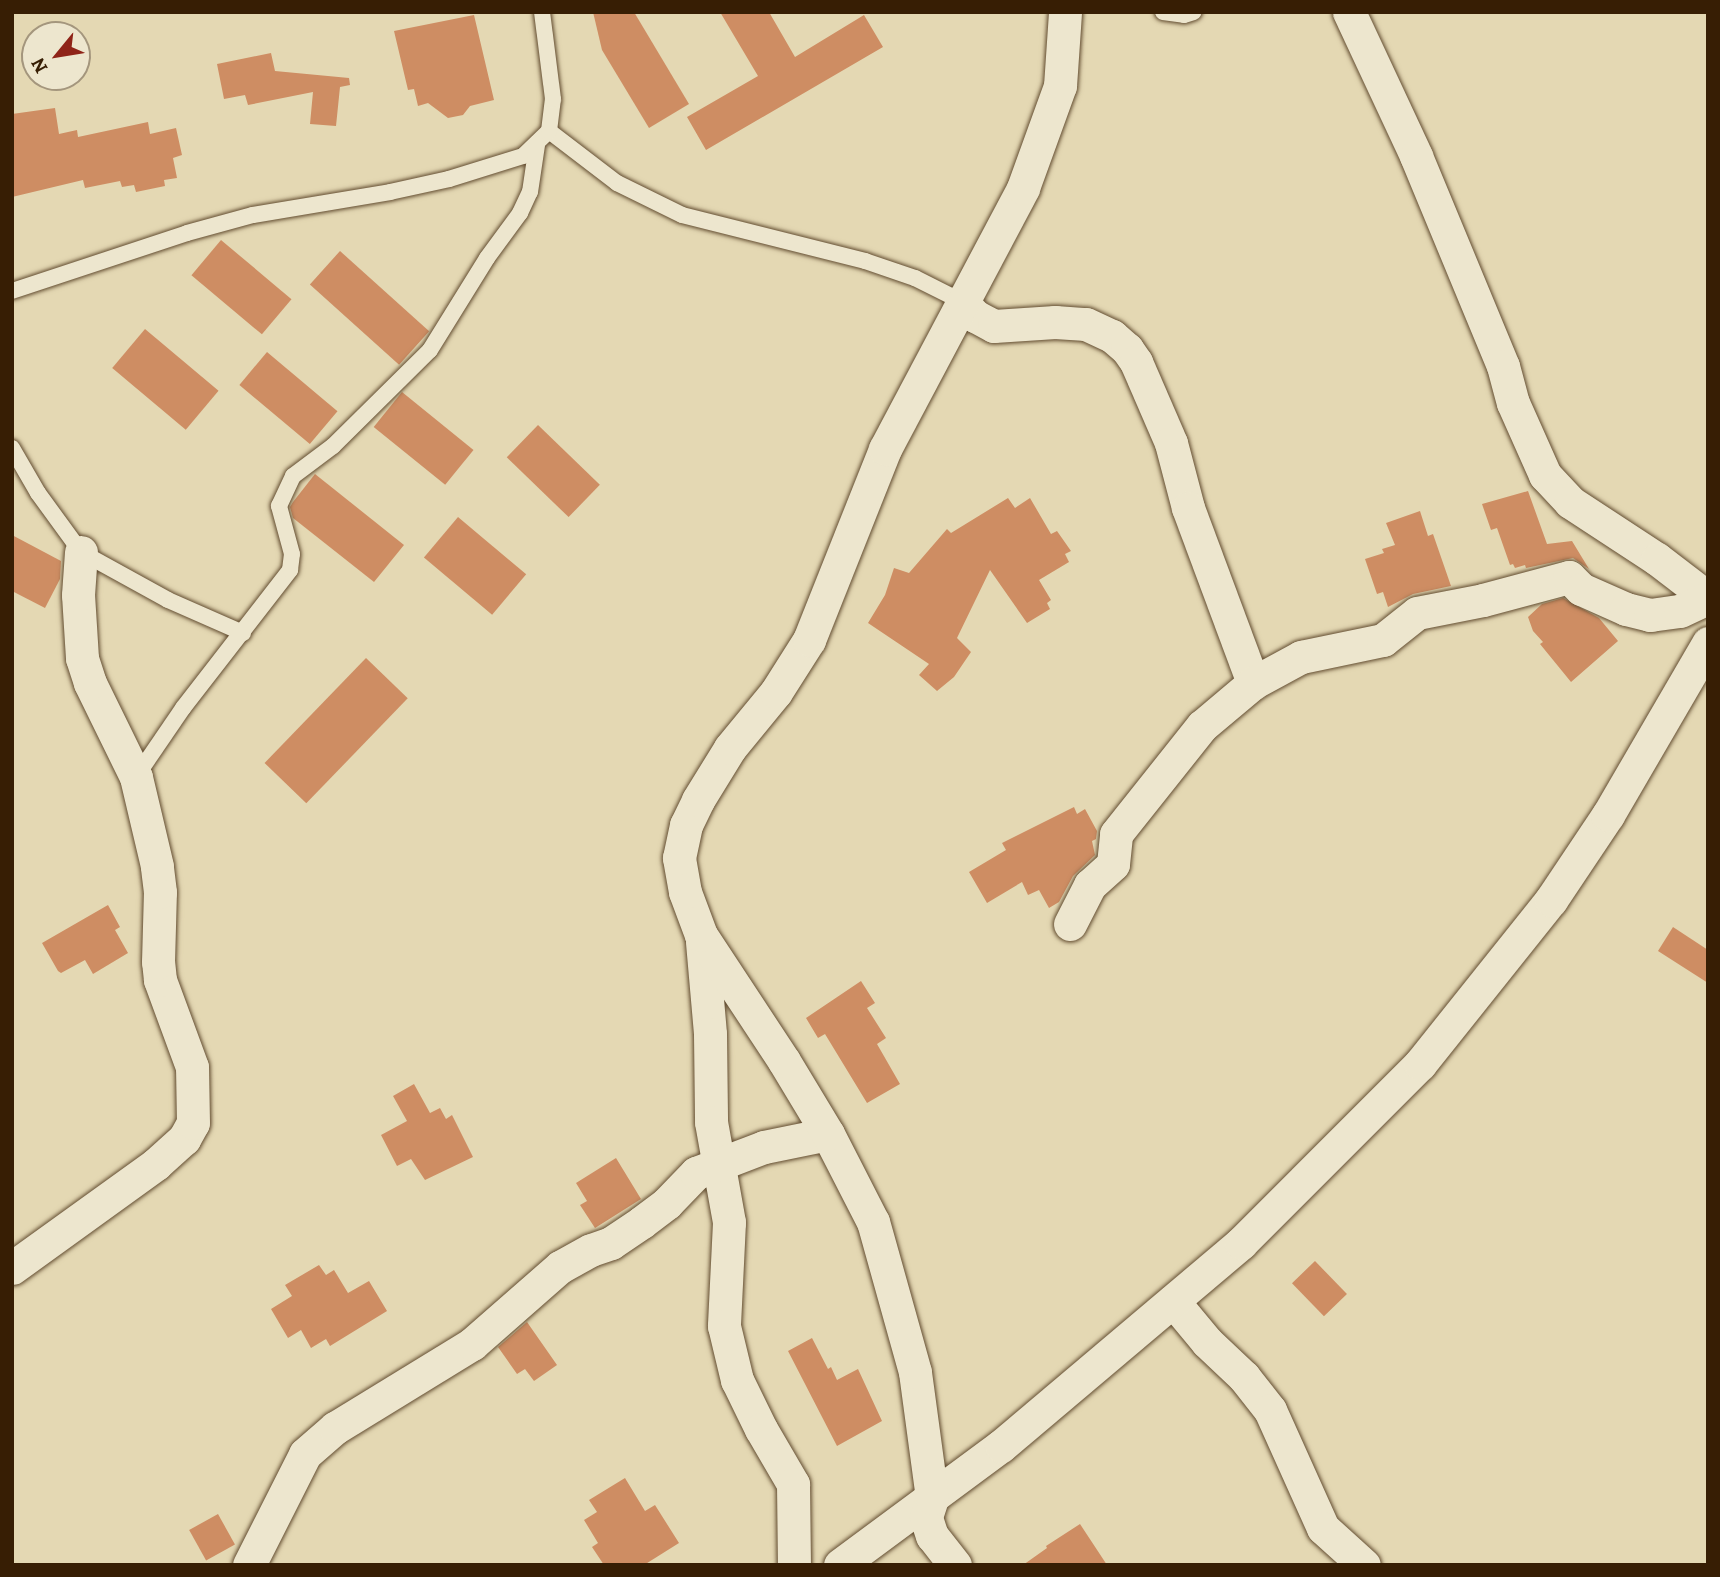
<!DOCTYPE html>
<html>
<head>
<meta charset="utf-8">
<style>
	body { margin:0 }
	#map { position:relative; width:1720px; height:1577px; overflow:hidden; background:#e4d8b3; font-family:Alegreya,serif }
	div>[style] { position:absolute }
	.building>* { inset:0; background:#ce8d63; transform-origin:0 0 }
	.roads { filter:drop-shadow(0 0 2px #624c30) drop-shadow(0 0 2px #624c30) }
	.lane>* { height:16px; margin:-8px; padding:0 8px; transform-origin:8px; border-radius:8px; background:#ede6ce }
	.street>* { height:33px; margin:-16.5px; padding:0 16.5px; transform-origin:16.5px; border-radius:16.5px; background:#ede6ce }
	span { translate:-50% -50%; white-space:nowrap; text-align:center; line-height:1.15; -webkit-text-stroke:7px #ede6ce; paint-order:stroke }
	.frame { position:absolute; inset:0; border:14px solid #371e04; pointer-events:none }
	.north { position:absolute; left:21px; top:21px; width:70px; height:70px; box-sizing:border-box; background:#ede6ce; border:2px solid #a4967d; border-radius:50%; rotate:240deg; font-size:19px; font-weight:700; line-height:28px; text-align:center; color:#371e04 }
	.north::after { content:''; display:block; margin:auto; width:24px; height:32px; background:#8f2418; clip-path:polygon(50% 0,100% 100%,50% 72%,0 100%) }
</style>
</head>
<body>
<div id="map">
	<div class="building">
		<div style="clip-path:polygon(593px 12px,634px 12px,689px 104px,649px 128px,602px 50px)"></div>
		<div style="clip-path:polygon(720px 12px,769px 12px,795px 57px,864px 15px,883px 47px,706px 150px,687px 117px,758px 76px)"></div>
		<div style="clip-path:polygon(474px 15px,494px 100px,470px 106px,463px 115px,448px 118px,428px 103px,418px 106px,414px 89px,408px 90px,394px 31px)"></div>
		<div style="clip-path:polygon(271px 53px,275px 71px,349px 78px,350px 85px,340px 87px,336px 126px,310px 124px,313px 92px,248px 105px,245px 95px,224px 99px,217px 64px)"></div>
		<div style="clip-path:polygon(55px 108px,59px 134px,77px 130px,78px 137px,148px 122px,150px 134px,176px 128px,182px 155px,173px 158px,177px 178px,164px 180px,165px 186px,136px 192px,134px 185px,122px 187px,120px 181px,85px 188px,83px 180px,12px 197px,12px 114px)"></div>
		<div style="left:221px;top:240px;width:92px;height:46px;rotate:40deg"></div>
		<div style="left:340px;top:251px;width:120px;height:45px;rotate:42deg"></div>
		<div style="left:145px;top:329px;width:96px;height:51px;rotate:40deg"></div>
		<div style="left:267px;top:352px;width:92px;height:43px;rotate:40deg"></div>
		<div style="left:402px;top:392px;width:92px;height:45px;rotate:39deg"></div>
		<div style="left:538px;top:425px;width:86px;height:45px;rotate:44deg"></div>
		<div style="clip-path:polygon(315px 474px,404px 545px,374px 582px,293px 518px,290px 507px,293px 502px)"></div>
		<div style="clip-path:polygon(1528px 491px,1547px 544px,1572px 541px,1589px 569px,1573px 558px,1526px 568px,1525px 565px,1515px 568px,1513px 564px,1510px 565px,1497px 528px,1491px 530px,1482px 504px)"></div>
		<div style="clip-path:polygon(1008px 498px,1015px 508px,1030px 498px,1051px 534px,1057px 531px,1071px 551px,1065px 554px,1069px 562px,1039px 580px,1051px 600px,1047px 603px,1050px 609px,1027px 623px,990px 570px,957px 638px,971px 652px,954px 677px,937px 691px,919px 675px,929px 664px,868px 623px,885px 595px,894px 568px,909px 573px,947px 529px,951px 533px)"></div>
		<div style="clip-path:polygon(1420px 511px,1428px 536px,1433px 534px,1451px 586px,1413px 594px,1388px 607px,1383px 592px,1377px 594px,1365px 559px,1384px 553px,1382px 549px,1395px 545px,1386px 523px)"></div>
		<div style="left:458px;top:517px;width:89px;height:53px;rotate:40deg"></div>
		<div style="clip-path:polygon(12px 535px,61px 561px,60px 579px,45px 608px,12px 591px)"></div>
		<div style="clip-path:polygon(1563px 598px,1599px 618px,1618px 641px,1571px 682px,1540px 644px,1543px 642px,1533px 631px,1528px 617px,1542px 604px)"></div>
		<div style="left:366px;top:658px;width:58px;height:146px;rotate:44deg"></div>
		<div style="clip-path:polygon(1074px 807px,1077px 814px,1085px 809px,1097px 831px,1096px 839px,1092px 841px,1095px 855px,1073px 876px,1059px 902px,1049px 908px,1039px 890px,1028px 895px,1022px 882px,987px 903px,969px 872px,1006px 850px,1002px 843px)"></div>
		<div style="clip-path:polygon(108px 905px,120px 927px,115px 930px,128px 953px,93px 974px,85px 960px,61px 973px,58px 971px,42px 943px)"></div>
		<div style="clip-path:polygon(1673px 927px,1708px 950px,1708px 983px,1658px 951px)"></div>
		<div style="clip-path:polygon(861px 981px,875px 1003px,867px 1008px,886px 1038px,877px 1044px,900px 1084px,867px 1103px,825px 1034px,818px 1038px,806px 1018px)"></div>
		<div style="clip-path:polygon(414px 1084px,430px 1113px,440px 1108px,446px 1119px,452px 1115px,473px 1157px,425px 1180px,411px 1159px,397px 1166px,381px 1135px,407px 1121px,393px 1096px)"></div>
		<div style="clip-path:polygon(616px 1158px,641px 1199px,595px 1228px,580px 1205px,587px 1201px,576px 1183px)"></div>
		<div style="left:1315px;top:1261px;width:46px;height:32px;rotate:46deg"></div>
		<div style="clip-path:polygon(319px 1265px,326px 1275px,334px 1270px,348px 1293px,369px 1281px,387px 1311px,330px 1346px,326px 1339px,311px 1348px,301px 1330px,288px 1338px,271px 1309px,292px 1296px,285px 1285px)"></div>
		<div style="clip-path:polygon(527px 1322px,557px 1365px,534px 1381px,525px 1369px,517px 1374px,498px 1347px)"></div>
		<div style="clip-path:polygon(812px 1338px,828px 1369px,831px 1367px,837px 1380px,858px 1369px,882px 1421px,837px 1446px,788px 1351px)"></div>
		<div style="clip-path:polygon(625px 1478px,645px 1511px,655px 1505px,679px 1543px,644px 1565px,604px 1565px,592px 1547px,598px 1543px,584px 1520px,597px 1512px,589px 1500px)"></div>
		<div style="left:218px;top:1514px;width:35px;height:33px;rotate:61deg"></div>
		<div style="clip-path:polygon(1080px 1524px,1107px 1565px,1023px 1565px,1047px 1548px,1046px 1546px)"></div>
	</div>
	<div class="roads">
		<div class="lane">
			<div style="left:1163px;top:12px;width:21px;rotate:8deg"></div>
			<div style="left:1184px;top:15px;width:10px;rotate:-17deg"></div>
			<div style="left:549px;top:131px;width:86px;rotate:37.4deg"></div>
			<div style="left:617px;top:183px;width:72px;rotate:26.2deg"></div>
			<div style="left:682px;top:215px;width:189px;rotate:14.1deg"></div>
			<div style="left:865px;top:261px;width:53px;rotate:18.8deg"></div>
			<div style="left:915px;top:278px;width:51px;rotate:26.6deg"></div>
			<div style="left:12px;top:291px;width:184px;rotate:-18.3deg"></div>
			<div style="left:187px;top:233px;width:68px;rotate:-15.3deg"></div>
			<div style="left:253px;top:215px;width:139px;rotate:-9.5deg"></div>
			<div style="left:390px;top:192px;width:60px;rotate:-12.4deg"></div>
			<div style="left:449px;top:179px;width:77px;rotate:-17.3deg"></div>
			<div style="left:523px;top:156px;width:36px;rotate:-44deg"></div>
			<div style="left:549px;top:131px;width:32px;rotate:-83deg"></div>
			<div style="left:553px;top:99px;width:88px;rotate:-97.2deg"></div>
			<div style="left:12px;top:448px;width:52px;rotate:60deg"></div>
			<div style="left:38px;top:493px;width:73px;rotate:53.9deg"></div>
			<div style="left:81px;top:552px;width:99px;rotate:28.9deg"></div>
			<div style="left:168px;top:600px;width:82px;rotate:23.7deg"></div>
			<div style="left:136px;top:777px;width:83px;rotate:-55.7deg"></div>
			<div style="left:183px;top:708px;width:175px;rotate:-52.2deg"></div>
			<div style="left:290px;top:570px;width:16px;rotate:-83deg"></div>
			<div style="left:292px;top:554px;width:50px;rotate:-105.2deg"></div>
			<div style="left:279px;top:506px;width:33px;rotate:-65deg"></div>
			<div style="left:293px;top:476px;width:50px;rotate:-36.9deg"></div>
			<div style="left:333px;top:446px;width:136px;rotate:-44.7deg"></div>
			<div style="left:430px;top:350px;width:108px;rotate:-58.2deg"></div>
			<div style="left:487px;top:258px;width:56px;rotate:-53.7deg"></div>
			<div style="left:520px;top:213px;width:23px;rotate:-65deg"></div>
			<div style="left:530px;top:192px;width:48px;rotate:-81.5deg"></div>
		</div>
		<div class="street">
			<div style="left:1349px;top:12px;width:159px;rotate:65deg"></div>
			<div style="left:1416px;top:156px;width:227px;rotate:67.5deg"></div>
			<div style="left:1503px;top:366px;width:38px;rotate:75deg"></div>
			<div style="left:1513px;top:403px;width:79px;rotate:66deg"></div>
			<div style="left:1545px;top:475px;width:37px;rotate:47deg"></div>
			<div style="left:1570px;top:502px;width:104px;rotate:33.2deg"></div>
			<div style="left:1657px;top:559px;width:64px;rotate:37.4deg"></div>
			<div style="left:961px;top:301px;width:21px;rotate:47deg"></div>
			<div style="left:975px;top:316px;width:21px;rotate:28deg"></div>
			<div style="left:994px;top:326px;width:61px;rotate:-3.8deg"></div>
			<div style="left:1055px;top:322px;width:31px;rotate:4deg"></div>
			<div style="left:1086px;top:324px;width:29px;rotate:25deg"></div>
			<div style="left:1112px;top:336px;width:20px;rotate:41deg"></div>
			<div style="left:1127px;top:349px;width:16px;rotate:55deg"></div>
			<div style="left:1136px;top:362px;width:88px;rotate:66.6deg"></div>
			<div style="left:1171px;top:443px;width:67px;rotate:75.3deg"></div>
			<div style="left:1188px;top:508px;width:187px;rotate:69.6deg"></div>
			<div style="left:1070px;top:924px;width:44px;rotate:-62.9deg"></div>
			<div style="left:1090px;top:885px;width:31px;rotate:-42deg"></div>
			<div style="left:1113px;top:864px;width:30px;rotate:-84deg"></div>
			<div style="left:1116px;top:834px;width:138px;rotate:-51.5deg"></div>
			<div style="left:1202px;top:726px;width:67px;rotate:-40.1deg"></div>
			<div style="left:1253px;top:683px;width:55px;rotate:-28.4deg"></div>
			<div style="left:1301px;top:657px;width:84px;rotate:-11.7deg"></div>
			<div style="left:1383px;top:640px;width:43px;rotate:-38.5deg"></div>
			<div style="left:1417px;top:613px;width:67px;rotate:-11.1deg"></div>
			<div style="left:1483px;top:600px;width:89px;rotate:-15deg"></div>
			<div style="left:1569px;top:577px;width:17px;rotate:45deg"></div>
			<div style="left:1581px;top:589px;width:49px;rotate:24deg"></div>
			<div style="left:1626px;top:609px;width:25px;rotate:14deg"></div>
			<div style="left:1650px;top:615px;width:30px;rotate:-8deg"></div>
			<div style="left:1680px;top:611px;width:31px;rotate:-25deg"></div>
			<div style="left:702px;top:942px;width:92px;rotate:85deg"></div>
			<div style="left:710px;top:1034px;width:88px;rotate:89.3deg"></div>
			<div style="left:711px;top:1122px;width:102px;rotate:79.8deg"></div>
			<div style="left:729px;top:1222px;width:104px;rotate:92.8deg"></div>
			<div style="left:724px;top:1326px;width:56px;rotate:76.5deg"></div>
			<div style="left:737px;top:1380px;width:55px;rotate:63.9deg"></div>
			<div style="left:761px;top:1429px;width:64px;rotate:59.8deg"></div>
			<div style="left:793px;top:1484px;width:81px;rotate:89.3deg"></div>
			<div style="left:12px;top:1268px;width:178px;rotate:-35.8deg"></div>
			<div style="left:156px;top:1164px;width:38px;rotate:-42deg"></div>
			<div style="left:184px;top:1139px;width:18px;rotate:-61deg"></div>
			<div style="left:193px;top:1123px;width:56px;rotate:-91deg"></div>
			<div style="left:192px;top:1067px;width:93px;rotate:-110.2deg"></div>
			<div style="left:160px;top:980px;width:18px;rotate:-96deg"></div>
			<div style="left:158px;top:962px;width:70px;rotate:-88.4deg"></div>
			<div style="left:160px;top:892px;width:26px;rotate:-97deg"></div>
			<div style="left:157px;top:866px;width:91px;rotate:-103.3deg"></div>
			<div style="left:136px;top:777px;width:105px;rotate:-116.1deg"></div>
			<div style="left:90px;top:683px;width:26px;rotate:-108deg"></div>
			<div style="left:82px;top:658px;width:63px;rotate:-93.6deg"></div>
			<div style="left:78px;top:595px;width:43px;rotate:-86deg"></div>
			<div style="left:1173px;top:1301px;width:53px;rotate:50.3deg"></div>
			<div style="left:1207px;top:1342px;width:51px;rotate:43.4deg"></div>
			<div style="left:1244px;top:1377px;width:42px;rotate:51.8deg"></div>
			<div style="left:1270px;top:1410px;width:129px;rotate:65.8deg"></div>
			<div style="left:1323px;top:1528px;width:55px;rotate:42.1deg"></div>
			<div style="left:249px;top:1565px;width:124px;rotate:-63.2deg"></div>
			<div style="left:305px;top:1454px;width:40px;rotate:-41deg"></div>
			<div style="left:335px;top:1428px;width:161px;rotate:-31.5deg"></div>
			<div style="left:472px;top:1344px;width:117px;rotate:-41.2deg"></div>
			<div style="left:560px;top:1267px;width:35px;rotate:-29deg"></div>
			<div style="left:591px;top:1250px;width:21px;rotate:-19deg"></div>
			<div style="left:611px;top:1243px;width:37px;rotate:-34deg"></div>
			<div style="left:642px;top:1222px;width:31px;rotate:-37deg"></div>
			<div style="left:667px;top:1203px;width:42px;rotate:-46deg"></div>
			<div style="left:696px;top:1173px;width:73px;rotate:-20.9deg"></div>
			<div style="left:764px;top:1147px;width:65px;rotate:-11.5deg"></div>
			<div style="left:840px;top:1565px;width:200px;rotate:-36.5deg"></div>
			<div style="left:1001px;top:1446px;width:314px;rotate:-40.2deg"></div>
			<div style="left:1241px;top:1243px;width:253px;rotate:-45deg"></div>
			<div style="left:1420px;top:1064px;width:210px;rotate:-51.4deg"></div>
			<div style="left:1551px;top:900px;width:102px;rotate:-56.2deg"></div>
			<div style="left:1608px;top:815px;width:199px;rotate:-59.8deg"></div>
			<div style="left:955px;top:1565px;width:37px;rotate:-128deg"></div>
			<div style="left:932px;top:1536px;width:20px;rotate:-108deg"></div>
			<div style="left:926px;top:1517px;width:20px;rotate:-72deg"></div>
			<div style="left:932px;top:1498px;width:127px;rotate:-97.7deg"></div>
			<div style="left:915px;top:1372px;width:156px;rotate:-105.6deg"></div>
			<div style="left:873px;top:1222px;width:99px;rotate:-117.1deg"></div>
			<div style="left:828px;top:1134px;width:85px;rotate:-121.1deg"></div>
			<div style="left:784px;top:1061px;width:151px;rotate:-123.4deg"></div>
			<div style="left:701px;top:935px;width:46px;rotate:-110.4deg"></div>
			<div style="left:685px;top:892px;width:35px;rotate:-100deg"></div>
			<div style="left:679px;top:858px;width:34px;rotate:-78deg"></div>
			<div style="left:686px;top:825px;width:28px;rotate:-64deg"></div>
			<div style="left:698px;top:800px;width:61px;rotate:-58.4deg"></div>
			<div style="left:730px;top:748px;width:72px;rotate:-50.6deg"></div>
			<div style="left:776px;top:692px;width:62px;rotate:-57.6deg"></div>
			<div style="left:809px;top:640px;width:206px;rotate:-68.3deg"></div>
			<div style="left:885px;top:449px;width:295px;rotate:-62.1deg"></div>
			<div style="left:1023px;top:188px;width:109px;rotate:-70.1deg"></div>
			<div style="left:1060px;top:86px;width:74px;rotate:-86.1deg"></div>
		</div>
	</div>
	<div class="frame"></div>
	<div class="north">N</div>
</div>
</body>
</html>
